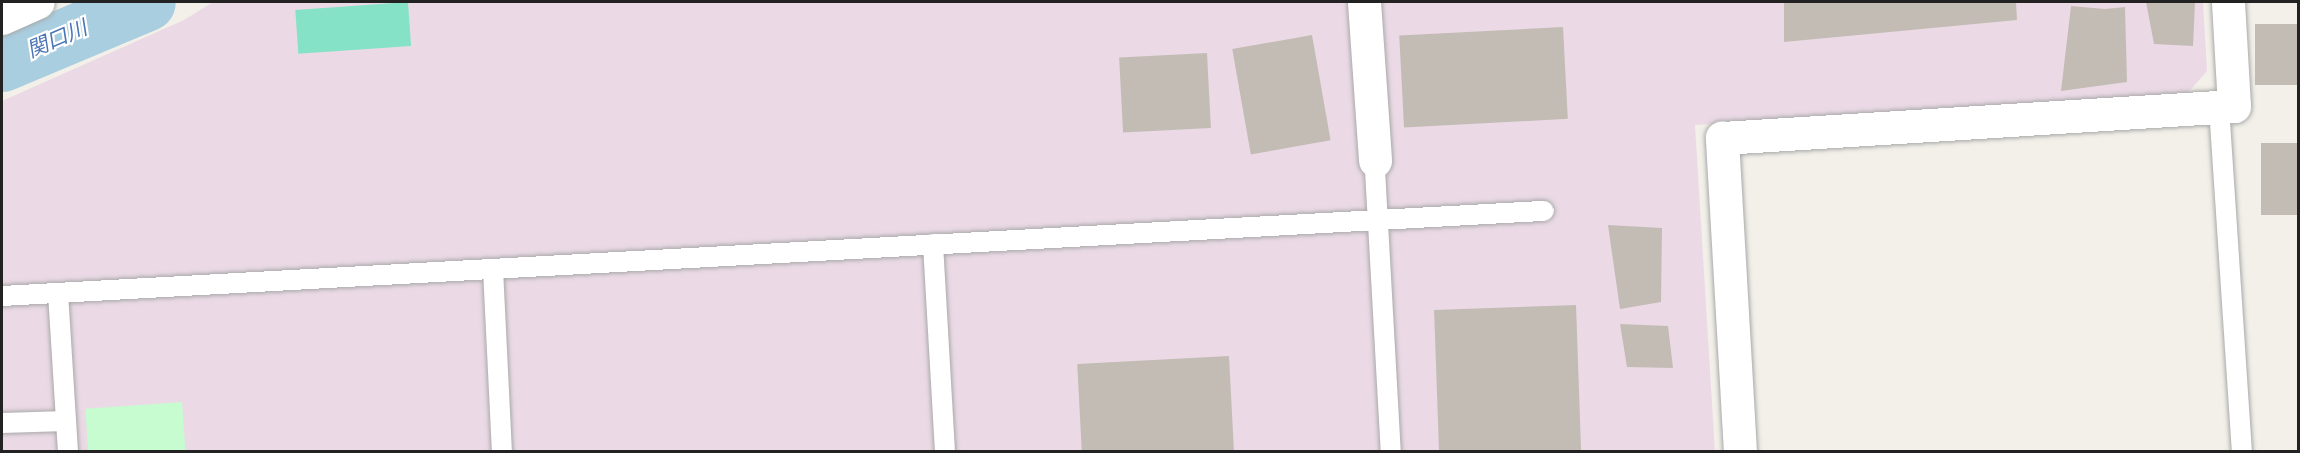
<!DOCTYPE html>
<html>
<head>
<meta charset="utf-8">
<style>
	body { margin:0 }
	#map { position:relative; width:2300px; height:453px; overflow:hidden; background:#f2f0e9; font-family:Cabin,"Noto Sans JP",sans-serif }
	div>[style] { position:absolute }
	.industrial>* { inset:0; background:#ebdae6 }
	.park>* { inset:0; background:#c7fbd0; transform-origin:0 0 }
	.pitch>* { inset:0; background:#86e2c7; transform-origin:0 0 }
	.river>* { height:57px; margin:-28.5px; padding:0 28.5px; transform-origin:28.5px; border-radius:28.5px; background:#a9cee0 }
	.building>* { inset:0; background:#c3bcb4; transform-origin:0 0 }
	.roads { filter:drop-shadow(0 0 2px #a9a9a9) drop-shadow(0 0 2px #a9a9a9) }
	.lane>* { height:20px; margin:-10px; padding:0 10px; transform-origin:10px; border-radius:10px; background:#fff }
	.street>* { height:33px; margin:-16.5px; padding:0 16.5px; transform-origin:16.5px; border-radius:16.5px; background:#fff }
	span { translate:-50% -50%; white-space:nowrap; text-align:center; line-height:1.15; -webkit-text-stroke:4.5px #fff; paint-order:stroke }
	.water-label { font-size:21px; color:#4b75b5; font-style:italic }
	.frame { position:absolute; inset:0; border:3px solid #222; pointer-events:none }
</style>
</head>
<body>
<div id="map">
	<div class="industrial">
		<div style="clip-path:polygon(213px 2px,2203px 2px,2207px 71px,2185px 96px,1695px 125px,1715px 452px,2px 451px,2px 101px,184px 20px)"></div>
	</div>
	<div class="park">
		<div style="left:182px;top:402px;width:49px;height:97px;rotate:86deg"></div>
	</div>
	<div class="pitch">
		<div style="left:408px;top:2px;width:44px;height:113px;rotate:86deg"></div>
	</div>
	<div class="river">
		<div style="left:2px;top:63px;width:157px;rotate:-22.8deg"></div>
	</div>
	<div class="building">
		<div style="clip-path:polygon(1784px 2px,2016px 2px,2017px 20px,1784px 42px)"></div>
		<div style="clip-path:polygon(2146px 2px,2195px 2px,2193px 46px,2154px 44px)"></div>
		<div style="clip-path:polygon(2071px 6px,2105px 9px,2125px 7px,2127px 82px,2061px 91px)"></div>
		<div style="left:2298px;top:24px;width:61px;height:43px;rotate:90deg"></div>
		<div style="left:1563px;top:27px;width:92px;height:164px;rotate:87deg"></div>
		<div style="left:1312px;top:35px;width:107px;height:81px;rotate:80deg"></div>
		<div style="left:1207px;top:53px;width:75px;height:88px;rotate:87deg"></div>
		<div style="left:2298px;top:143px;width:72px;height:37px;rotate:90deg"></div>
		<div style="clip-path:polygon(1608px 225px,1662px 228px,1661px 302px,1620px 309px)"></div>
		<div style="left:1576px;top:305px;width:147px;height:142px;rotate:88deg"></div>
		<div style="clip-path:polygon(1620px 324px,1668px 326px,1673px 368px,1627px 367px)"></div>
		<div style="left:1229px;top:356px;width:96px;height:152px;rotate:87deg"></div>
	</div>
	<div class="roads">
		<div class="lane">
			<div style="left:2219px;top:107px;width:346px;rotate:86.2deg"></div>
			<div style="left:1374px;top:152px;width:300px;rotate:86.8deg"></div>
			<div style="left:933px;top:244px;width:208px;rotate:86.7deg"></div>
			<div style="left:493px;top:269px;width:183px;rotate:87.2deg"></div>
			<div style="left:58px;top:293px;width:159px;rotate:86.4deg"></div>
			<div style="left:2px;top:296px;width:1544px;rotate:-3.16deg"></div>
			<div style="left:2px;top:423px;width:64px;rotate:-1.8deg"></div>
		</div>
		<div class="street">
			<div style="left:1364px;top:2px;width:159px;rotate:86deg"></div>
			<div style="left:2px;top:18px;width:39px;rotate:-24deg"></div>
			<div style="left:1740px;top:452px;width:315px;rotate:-93.3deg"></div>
			<div style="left:1722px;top:138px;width:513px;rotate:-3.58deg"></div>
			<div style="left:2234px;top:106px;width:104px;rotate:-93.3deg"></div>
		</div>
	</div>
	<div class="water-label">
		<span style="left:57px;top:39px;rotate:-23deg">関口川</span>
	</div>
	<div class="frame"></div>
</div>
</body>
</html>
